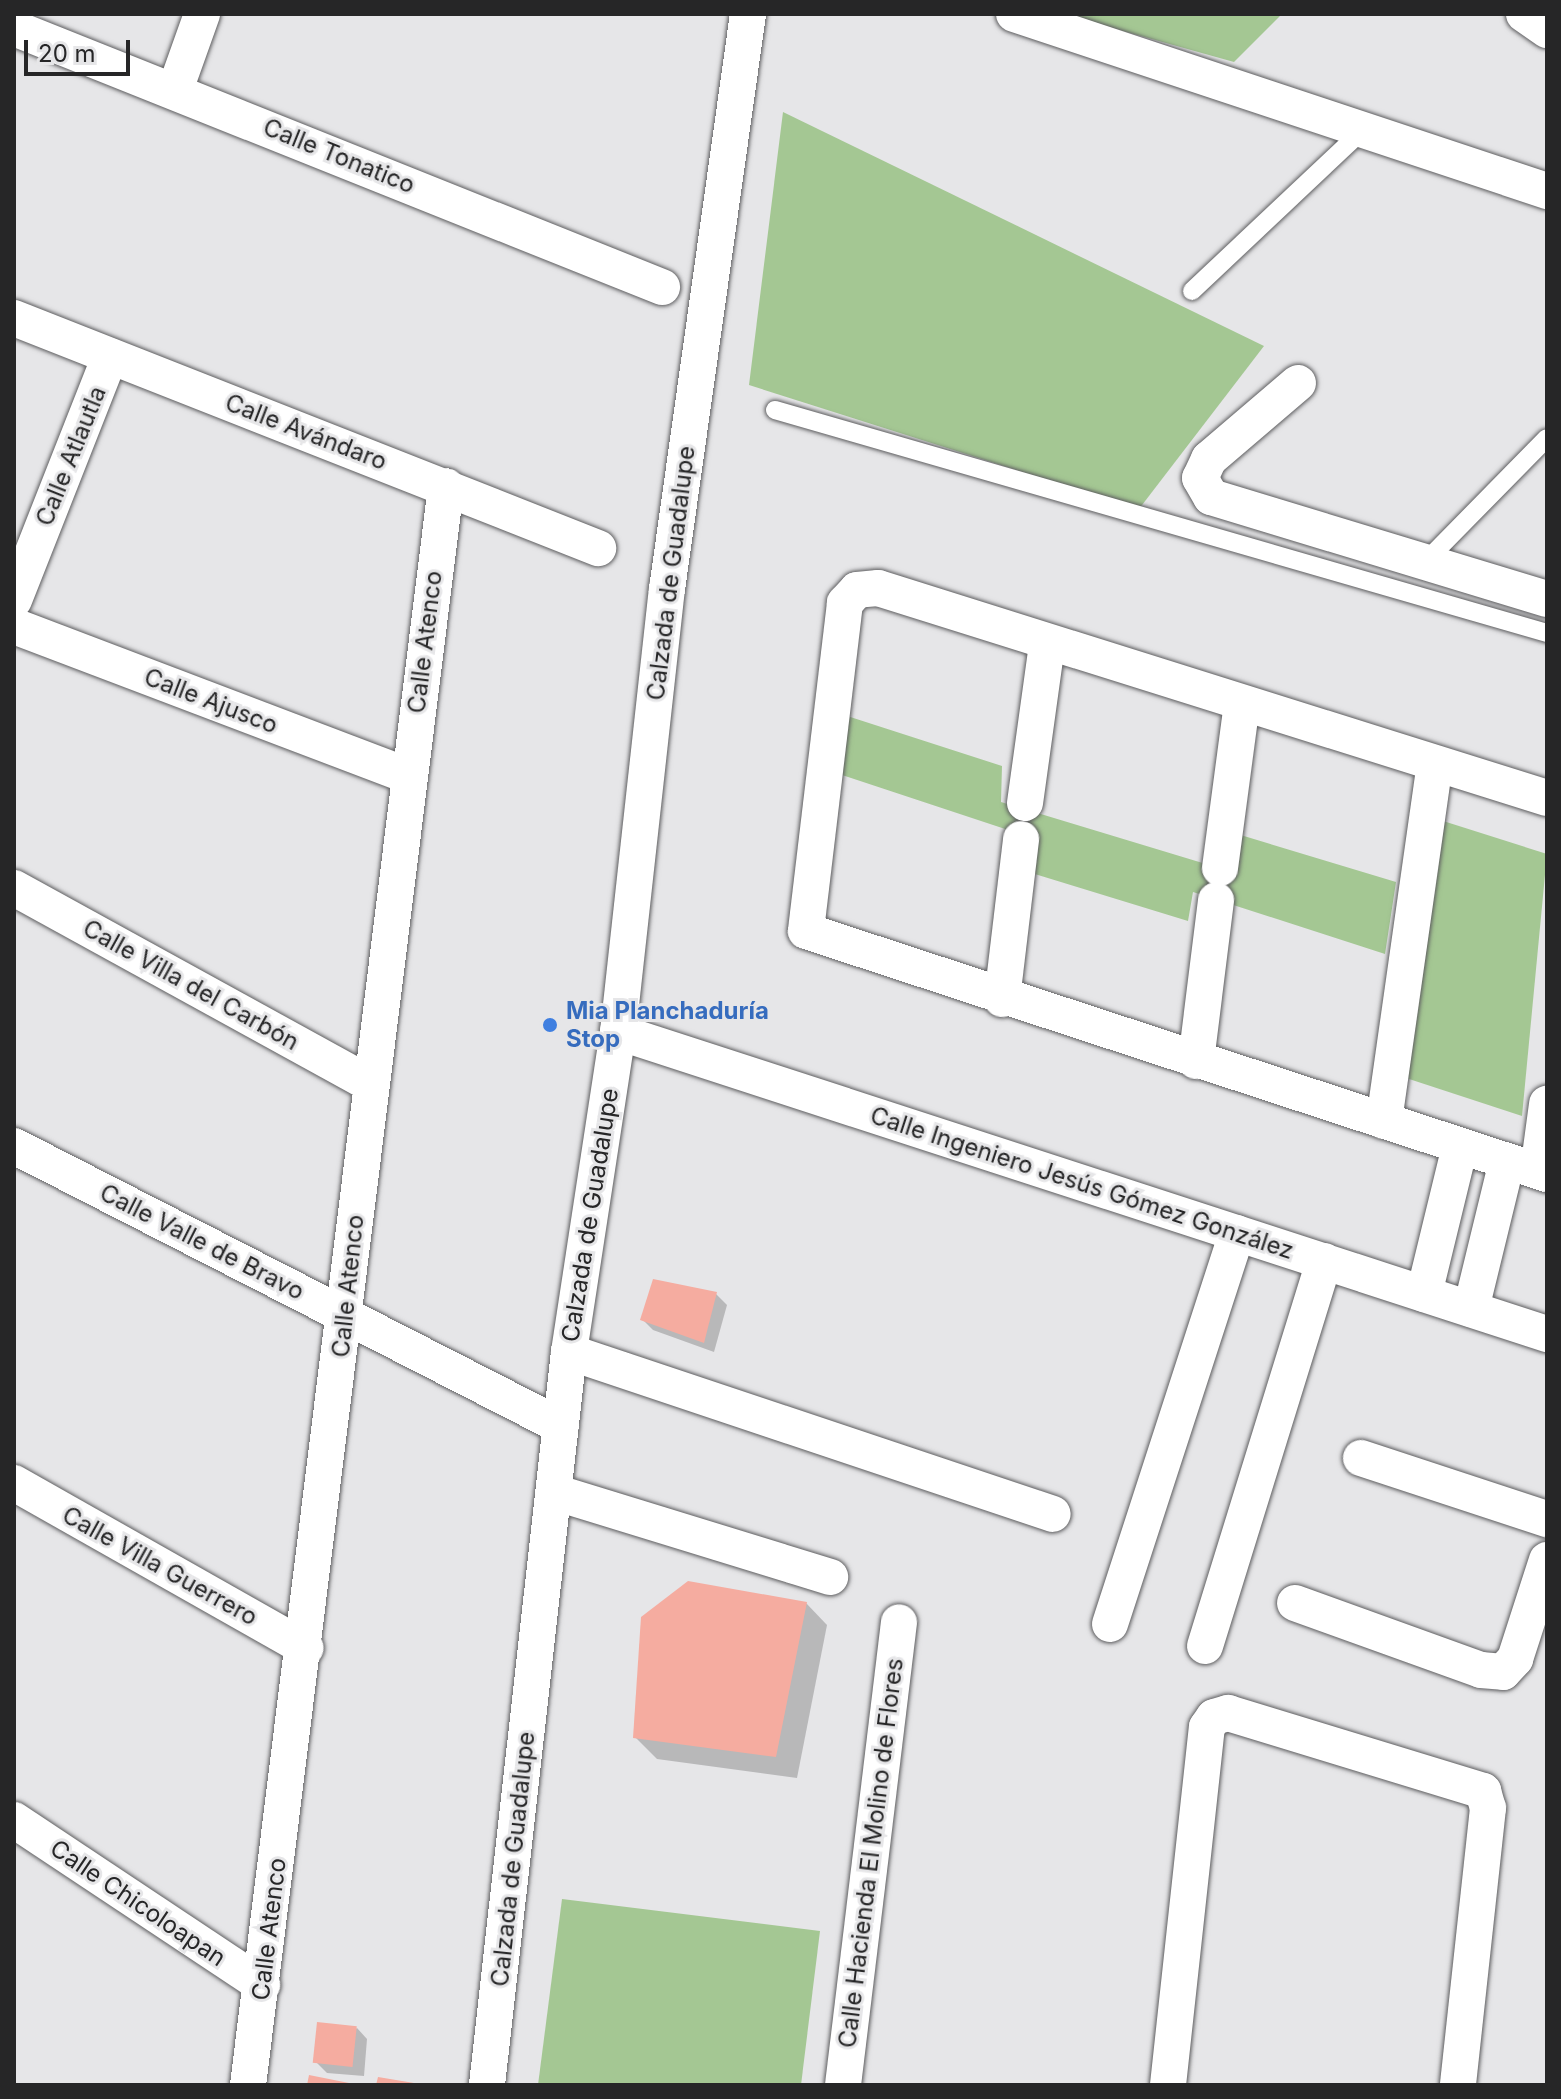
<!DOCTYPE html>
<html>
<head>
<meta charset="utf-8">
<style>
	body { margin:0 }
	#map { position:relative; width:1561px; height:2099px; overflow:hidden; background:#e6e6e8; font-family:Inter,sans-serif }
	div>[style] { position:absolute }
	.green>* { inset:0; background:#a4c793 }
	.shadow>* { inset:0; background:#0003 }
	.building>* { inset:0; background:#f5aca0; transform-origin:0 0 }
	.roads { filter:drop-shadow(0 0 2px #5d5d5f) drop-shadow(0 0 2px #5d5d5f) }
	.lane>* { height:18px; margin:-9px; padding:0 9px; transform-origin:9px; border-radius:9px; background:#fff }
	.street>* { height:36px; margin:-18px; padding:0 18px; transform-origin:18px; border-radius:18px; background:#fff }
	.dots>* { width:22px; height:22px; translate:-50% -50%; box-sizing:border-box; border:4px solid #e6e6e8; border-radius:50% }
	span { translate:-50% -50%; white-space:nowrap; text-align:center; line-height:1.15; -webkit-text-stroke:6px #e6e6e8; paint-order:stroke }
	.street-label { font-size:24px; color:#262627 }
	.shop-label { font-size:24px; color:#366cbe; font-weight:700 }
	.left { translate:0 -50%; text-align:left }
	.frame { position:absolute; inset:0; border:16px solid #262627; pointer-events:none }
	.scale { position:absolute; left:24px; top:40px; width:106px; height:36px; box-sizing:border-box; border:4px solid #262627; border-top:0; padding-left:10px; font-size:24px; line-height:28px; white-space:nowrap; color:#262627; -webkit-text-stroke:6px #e6e6e8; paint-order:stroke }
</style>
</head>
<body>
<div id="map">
	<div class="green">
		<div style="clip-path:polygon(1062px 14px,1282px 14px,1234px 62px)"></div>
		<div style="clip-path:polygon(783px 112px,1264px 346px,1139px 509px,749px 385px)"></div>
		<div style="clip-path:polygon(841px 714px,1002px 766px,1001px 802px,1229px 871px,1234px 833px,1396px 882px,1385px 954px,1193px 892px,1188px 921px,1025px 871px,1029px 837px,836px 773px)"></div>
		<div style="clip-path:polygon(1440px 820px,1547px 854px,1522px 1116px,1406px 1078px)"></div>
		<div style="clip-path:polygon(562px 1899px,820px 1931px,801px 2085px,538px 2085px)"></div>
	</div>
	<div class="shadow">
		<div style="clip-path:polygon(716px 1294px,727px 1305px,714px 1352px,653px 1330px,643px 1320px)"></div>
		<div style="clip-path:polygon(806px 1603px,827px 1625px,797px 1778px,657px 1759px,635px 1737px)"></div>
		<div style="clip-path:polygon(357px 2028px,367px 2039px,364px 2076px,327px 2073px,316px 2062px)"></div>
	</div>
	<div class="building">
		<div style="clip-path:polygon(653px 1279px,717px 1292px,704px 1343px,640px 1320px)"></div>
		<div style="clip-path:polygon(688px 1581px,807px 1602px,776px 1757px,633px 1738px,641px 1617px)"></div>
		<div style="left:317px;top:2022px;width:40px;height:41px;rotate:6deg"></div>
		<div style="clip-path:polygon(309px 2075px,354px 2084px,354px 2085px,307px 2085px)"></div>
		<div style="clip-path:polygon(378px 2077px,414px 2083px,413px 2085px,376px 2085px)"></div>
	</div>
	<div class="roads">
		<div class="lane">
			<div style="left:1192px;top:291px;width:233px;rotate:-43.3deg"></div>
			<div style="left:775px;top:410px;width:804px;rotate:16.11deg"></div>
			<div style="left:1424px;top:563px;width:175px;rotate:-45.5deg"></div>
		</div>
		<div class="street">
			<div style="left:1014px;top:14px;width:562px;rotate:18.37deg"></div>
			<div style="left:1524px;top:14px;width:28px;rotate:35deg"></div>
			<div style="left:14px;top:28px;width:698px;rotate:21.79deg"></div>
			<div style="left:175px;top:90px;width:81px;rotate:-70.4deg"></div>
			<div style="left:14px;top:318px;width:628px;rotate:21.5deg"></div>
			<div style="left:1298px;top:383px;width:117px;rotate:139.5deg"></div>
			<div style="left:1209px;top:459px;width:21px;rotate:115deg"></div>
			<div style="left:1200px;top:478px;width:22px;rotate:60deg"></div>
			<div style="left:1211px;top:497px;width:351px;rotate:16.9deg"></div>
			<div style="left:14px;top:600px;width:262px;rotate:-68.5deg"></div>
			<div style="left:14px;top:626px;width:422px;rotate:20.8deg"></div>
			<div style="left:1547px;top:798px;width:701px;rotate:-162.57deg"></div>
			<div style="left:878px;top:588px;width:21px;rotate:175deg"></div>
			<div style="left:857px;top:590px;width:18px;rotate:133deg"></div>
			<div style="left:845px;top:603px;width:330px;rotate:96.8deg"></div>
			<div style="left:806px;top:931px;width:780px;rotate:18.16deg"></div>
			<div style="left:1025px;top:803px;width:161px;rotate:-82.1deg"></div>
			<div style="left:1220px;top:868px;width:165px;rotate:-82.4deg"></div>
			<div style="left:14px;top:888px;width:405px;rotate:28.8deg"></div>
			<div style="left:1002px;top:999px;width:161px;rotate:-83.2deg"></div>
			<div style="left:618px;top:1032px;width:977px;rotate:18.01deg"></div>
			<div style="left:1196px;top:1061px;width:162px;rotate:-82.9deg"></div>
			<div style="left:1384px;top:1121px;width:361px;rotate:-81.9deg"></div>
			<div style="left:14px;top:1146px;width:614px;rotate:27.11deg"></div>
			<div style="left:1538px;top:1171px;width:68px;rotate:-82.3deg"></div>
			<div style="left:1424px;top:1294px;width:152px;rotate:-76.3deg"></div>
			<div style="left:1471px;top:1309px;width:152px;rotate:-76.3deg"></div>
			<div style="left:569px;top:1352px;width:510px;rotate:18.51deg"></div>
			<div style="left:1361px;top:1458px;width:196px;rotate:18.2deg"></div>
			<div style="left:14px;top:1483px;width:335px;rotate:29.5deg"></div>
			<div style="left:554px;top:1492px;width:289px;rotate:17.1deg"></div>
			<div style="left:1295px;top:1603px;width:198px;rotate:19.8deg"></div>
			<div style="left:1481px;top:1670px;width:22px;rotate:5deg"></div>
			<div style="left:1503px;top:1672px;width:18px;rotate:-47deg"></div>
			<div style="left:1515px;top:1659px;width:104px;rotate:-72.1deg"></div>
			<div style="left:1110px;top:1624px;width:411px;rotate:-72deg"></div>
			<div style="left:1205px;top:1646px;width:403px;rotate:-72.8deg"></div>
			<div style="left:14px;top:1820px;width:298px;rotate:33.6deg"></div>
			<div style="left:248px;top:2085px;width:1611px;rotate:-82.94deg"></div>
			<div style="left:487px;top:2085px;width:738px;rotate:-83.62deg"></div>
			<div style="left:569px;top:1352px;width:324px;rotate:-81.3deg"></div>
			<div style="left:618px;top:1032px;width:446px;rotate:-83.7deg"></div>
			<div style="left:667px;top:589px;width:581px;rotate:-81.98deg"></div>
			<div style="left:843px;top:2085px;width:466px;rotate:-83.1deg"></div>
			<div style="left:1168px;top:2085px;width:360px;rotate:-83.8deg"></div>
			<div style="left:1207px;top:1727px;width:12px;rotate:-55deg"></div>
			<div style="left:1214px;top:1717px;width:15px;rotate:-16deg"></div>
			<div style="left:1228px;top:1713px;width:267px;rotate:17deg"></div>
			<div style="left:1483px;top:1791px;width:18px;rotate:74deg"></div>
			<div style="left:1488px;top:1808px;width:279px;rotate:96.2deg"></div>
		</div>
	</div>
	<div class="dots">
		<div style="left:550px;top:1025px;background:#3f7fe0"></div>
	</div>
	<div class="street-label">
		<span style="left:339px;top:156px;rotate:22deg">Calle Tonatico</span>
		<span style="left:306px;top:432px;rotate:21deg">Calle Avándaro</span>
		<span style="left:71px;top:456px;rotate:-68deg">Calle Atlautla</span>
		<span style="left:671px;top:573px;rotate:-83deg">Calzada de Guadalupe</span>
		<span style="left:425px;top:642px;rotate:-83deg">Calle Atenco</span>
		<span style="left:211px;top:701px;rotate:21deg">Calle Ajusco</span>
		<span style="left:191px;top:985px;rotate:29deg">Calle Villa del Carbón</span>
		<span style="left:1082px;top:1183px;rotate:18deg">Calle Ingeniero Jesús Gómez González</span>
		<span style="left:590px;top:1215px;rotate:-81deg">Calzada de Guadalupe</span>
		<span style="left:202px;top:1242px;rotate:27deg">Calle Valle de Bravo</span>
		<span style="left:348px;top:1286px;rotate:-84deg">Calle Atenco</span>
		<span style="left:160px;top:1566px;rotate:29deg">Calle Villa Guerrero</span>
		<span style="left:871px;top:1853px;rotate:-83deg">Calle Hacienda El Molino de Flores</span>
		<span style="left:513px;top:1859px;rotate:-84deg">Calzada de Guadalupe</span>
		<span style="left:138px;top:1903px;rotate:34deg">Calle Chicoloapan</span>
		<span style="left:269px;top:1929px;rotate:-83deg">Calle Atenco</span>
	</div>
	<div class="shop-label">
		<span class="left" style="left:566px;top:1025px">Mia Planchaduría<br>Stop</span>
	</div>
	<div class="frame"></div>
	<div class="scale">20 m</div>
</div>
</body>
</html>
